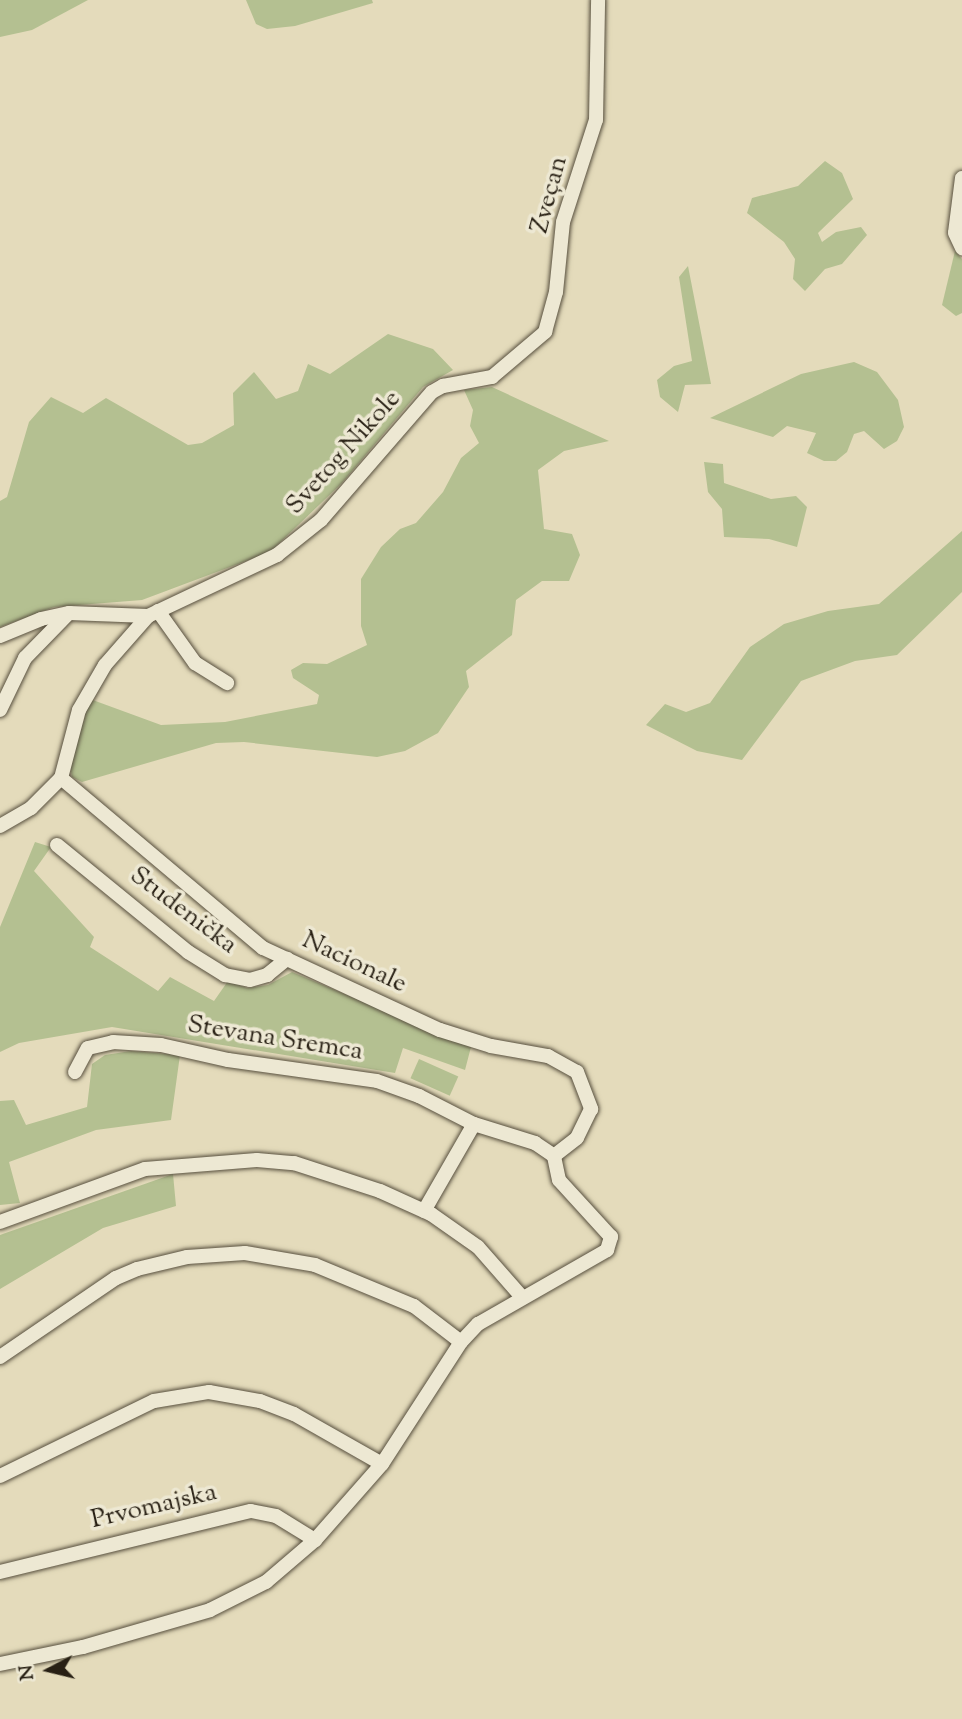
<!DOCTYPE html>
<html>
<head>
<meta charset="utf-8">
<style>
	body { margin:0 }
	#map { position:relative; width:962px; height:1719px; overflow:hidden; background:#e4dbbb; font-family:"Sorts Mill Goudy",serif }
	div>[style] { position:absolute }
	.green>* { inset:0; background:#b4c091; transform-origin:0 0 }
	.roads { filter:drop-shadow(0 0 2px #574f3e) drop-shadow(0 0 2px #574f3e) }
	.minor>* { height:14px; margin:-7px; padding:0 7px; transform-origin:7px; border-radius:7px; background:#ede8d3 }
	span { translate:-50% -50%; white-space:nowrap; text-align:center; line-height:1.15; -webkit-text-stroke:7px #ede8d3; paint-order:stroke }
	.street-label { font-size:26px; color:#282014 }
	.north { position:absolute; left:14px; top:1635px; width:70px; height:70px; -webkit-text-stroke:5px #ede8d3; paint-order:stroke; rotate:263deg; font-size:19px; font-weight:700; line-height:28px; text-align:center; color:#282014 }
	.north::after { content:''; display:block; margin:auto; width:24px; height:32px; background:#282014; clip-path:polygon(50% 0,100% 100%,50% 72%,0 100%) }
</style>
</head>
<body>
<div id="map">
	<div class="green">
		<div style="clip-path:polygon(0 0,88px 0,32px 30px,0 37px)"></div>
		<div style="clip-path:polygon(246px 0,372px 0,373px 3px,295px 26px,267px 29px,256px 24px)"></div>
		<div style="clip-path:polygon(825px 161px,842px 173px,853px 199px,818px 233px,822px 242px,836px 232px,861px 227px,867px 235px,842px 264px,825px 269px,805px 291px,793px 279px,795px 259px,784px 242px,747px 213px,752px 198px,798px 186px)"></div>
		<div style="clip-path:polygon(955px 251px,962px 259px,962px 313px,956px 316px,942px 305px)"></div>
		<div style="clip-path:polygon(688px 266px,711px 384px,685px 385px,678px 412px,660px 397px,657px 380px,674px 366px,692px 361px,679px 277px)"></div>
		<div style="clip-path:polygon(388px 334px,433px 349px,453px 370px,423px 387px,342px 483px,270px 552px,142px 600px,54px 607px,0 627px,0 501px,7px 497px,29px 422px,51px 397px,83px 413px,106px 398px,188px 445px,202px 443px,234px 425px,233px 393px,254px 372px,276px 399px,298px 391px,308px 364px,330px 374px)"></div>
		<div style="clip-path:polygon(854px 362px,877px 372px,898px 400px,904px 427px,897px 441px,884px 449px,864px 431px,854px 434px,847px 452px,836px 461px,824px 461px,807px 453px,816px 433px,787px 426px,773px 437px,710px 418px,801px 374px)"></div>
		<div style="clip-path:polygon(492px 387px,609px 441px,564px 451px,538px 470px,544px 529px,572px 534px,580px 555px,569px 581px,542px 581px,516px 600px,512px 635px,466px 671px,469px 687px,438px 733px,405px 751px,377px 757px,244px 742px,216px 743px,82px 782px,72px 777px,70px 766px,90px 699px,161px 725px,225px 722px,317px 704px,319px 695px,293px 678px,291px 670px,303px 663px,327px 664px,367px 645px,361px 626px,361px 579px,381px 547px,400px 529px,416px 523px,443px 492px,461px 458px,479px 443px,470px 426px,473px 410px,464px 390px)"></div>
		<div style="clip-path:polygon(704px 462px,723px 464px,724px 483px,771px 499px,796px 496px,807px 507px,797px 547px,769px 539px,724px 537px,722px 509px,708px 492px)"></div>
		<div style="clip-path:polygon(962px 531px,962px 592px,897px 655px,855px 661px,801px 681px,742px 760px,697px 751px,646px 725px,665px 704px,686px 712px,710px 703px,750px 647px,784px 624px,828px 611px,879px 604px)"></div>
		<div style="clip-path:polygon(35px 842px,51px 847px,34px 871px,94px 937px,90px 947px,158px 991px,170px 977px,214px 1001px,228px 981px,247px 988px,268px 985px,292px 972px,471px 1047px,465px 1070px,403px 1048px,395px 1073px,112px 1027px,19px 1043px,0 1052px,0 927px)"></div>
		<div style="clip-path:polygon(131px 1051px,180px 1055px,171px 1120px,96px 1130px,9px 1162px,20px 1203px,0 1205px,0 1101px,14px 1100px,26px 1125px,87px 1107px,92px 1064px,105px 1055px)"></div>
		<div style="left:419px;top:1059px;width:43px;height:21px;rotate:24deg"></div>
		<div style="clip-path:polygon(173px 1174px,176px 1206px,103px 1228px,0 1289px,0 1235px)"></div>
	</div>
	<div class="roads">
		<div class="minor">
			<div style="left:962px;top:178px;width:55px;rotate:97.3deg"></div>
			<div style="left:955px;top:233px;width:17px;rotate:65deg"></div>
			<div style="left:158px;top:611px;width:64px;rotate:54.6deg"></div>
			<div style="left:195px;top:663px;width:38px;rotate:32deg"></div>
			<div style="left:0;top:636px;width:44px;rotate:-22.5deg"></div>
			<div style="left:41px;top:619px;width:29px;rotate:-12deg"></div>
			<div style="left:69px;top:613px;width:79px;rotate:2.2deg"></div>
			<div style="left:0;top:710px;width:58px;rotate:-64.3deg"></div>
			<div style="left:25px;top:658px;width:62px;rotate:-45.7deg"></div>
			<div style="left:61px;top:778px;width:70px;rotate:-75.2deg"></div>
			<div style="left:79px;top:710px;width:52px;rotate:-60deg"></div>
			<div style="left:105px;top:665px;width:65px;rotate:-48.7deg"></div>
			<div style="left:148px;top:616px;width:143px;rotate:-25.3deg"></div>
			<div style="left:277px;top:555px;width:56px;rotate:-38.5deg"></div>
			<div style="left:321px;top:520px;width:169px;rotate:-49.1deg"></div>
			<div style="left:432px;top:392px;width:13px;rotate:-29deg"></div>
			<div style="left:443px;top:386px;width:50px;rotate:-10.4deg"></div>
			<div style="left:492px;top:377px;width:70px;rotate:-40.3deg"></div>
			<div style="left:545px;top:332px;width:41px;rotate:-74.6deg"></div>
			<div style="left:556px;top:292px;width:70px;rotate:-84.3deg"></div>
			<div style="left:563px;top:222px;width:107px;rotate:-72.1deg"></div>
			<div style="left:596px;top:120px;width:120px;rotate:-89deg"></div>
			<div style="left:61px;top:778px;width:264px;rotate:40.1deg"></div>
			<div style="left:263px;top:948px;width:195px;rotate:24.9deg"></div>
			<div style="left:440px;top:1030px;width:53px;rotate:17.4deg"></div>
			<div style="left:491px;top:1046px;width:58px;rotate:10deg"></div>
			<div style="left:548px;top:1056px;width:33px;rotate:29deg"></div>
			<div style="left:577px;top:1072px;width:40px;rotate:69deg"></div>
			<div style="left:591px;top:1109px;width:32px;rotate:116deg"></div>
			<div style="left:577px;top:1138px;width:29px;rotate:142deg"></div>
			<div style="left:0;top:826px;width:36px;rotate:-30deg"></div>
			<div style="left:31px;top:808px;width:42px;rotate:-45deg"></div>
			<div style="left:57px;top:845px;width:169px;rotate:39.2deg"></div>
			<div style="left:188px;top:952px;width:44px;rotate:31.9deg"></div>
			<div style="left:225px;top:975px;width:25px;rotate:11deg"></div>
			<div style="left:250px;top:980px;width:18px;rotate:-16deg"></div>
			<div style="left:267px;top:975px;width:26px;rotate:-39deg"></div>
			<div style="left:75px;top:1072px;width:27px;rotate:-62deg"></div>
			<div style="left:88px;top:1048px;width:26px;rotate:-13deg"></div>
			<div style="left:113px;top:1042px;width:48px;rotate:3.6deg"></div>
			<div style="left:161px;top:1045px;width:69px;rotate:12.6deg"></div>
			<div style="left:228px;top:1060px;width:150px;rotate:8deg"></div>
			<div style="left:377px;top:1081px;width:45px;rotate:19.7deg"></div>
			<div style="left:419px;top:1096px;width:62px;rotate:27deg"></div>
			<div style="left:474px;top:1124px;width:64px;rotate:17.3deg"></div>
			<div style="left:535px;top:1143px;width:23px;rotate:34deg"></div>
			<div style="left:424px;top:1211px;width:100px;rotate:-60.1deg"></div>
			<div style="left:0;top:1222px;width:154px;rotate:-20.1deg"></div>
			<div style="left:145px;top:1169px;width:112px;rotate:-4.6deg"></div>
			<div style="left:257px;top:1160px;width:37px;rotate:5deg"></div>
			<div style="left:294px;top:1163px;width:90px;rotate:18deg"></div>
			<div style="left:380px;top:1191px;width:56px;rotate:24.3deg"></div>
			<div style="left:431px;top:1214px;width:57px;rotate:35.1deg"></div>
			<div style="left:478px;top:1247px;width:65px;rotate:48.7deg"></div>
			<div style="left:0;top:1357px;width:140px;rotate:-34.3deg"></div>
			<div style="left:116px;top:1278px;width:23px;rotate:-23deg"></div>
			<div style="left:137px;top:1269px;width:51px;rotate:-13.5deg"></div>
			<div style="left:187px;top:1257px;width:58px;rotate:-3.9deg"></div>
			<div style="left:245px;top:1253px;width:71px;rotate:9.7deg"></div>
			<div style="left:315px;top:1265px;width:107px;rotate:22.5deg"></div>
			<div style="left:414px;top:1306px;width:59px;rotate:37.5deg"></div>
			<div style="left:0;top:1476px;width:171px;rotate:-26deg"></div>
			<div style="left:154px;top:1401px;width:56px;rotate:-9.3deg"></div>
			<div style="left:209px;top:1392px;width:52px;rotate:10deg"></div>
			<div style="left:260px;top:1401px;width:36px;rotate:21deg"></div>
			<div style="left:294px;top:1414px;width:101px;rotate:29.6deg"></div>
			<div style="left:0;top:1572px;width:258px;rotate:-13.7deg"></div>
			<div style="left:251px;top:1511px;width:25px;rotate:11deg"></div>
			<div style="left:276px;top:1516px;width:46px;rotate:31.6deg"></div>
			<div style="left:0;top:1664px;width:85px;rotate:-11.6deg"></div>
			<div style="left:83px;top:1647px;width:132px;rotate:-16.2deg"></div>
			<div style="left:210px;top:1610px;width:63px;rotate:-26.6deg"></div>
			<div style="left:266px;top:1582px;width:65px;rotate:-40.6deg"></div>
			<div style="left:315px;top:1540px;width:101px;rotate:-48.6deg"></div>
			<div style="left:382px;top:1464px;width:145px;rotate:-57.1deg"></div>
			<div style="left:461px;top:1342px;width:25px;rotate:-47deg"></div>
			<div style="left:478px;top:1324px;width:149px;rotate:-29.8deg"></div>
			<div style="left:607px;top:1250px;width:14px;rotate:-73deg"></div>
			<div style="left:611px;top:1237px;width:77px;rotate:-132.4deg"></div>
			<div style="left:559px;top:1180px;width:25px;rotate:-102deg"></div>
		</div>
	</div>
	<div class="street-label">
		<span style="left:550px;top:195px;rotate:-75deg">Zveçan</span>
		<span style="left:344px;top:453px;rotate:-48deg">Svetog Nikole</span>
		<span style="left:183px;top:911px;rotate:37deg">Studenička</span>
		<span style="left:354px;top:963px;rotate:25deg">Nacionale</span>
		<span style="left:275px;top:1039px;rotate:9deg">Stevana Sremca</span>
		<span style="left:154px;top:1507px;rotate:-13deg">Prvomajska</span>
	</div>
	<div class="north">N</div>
</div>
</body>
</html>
